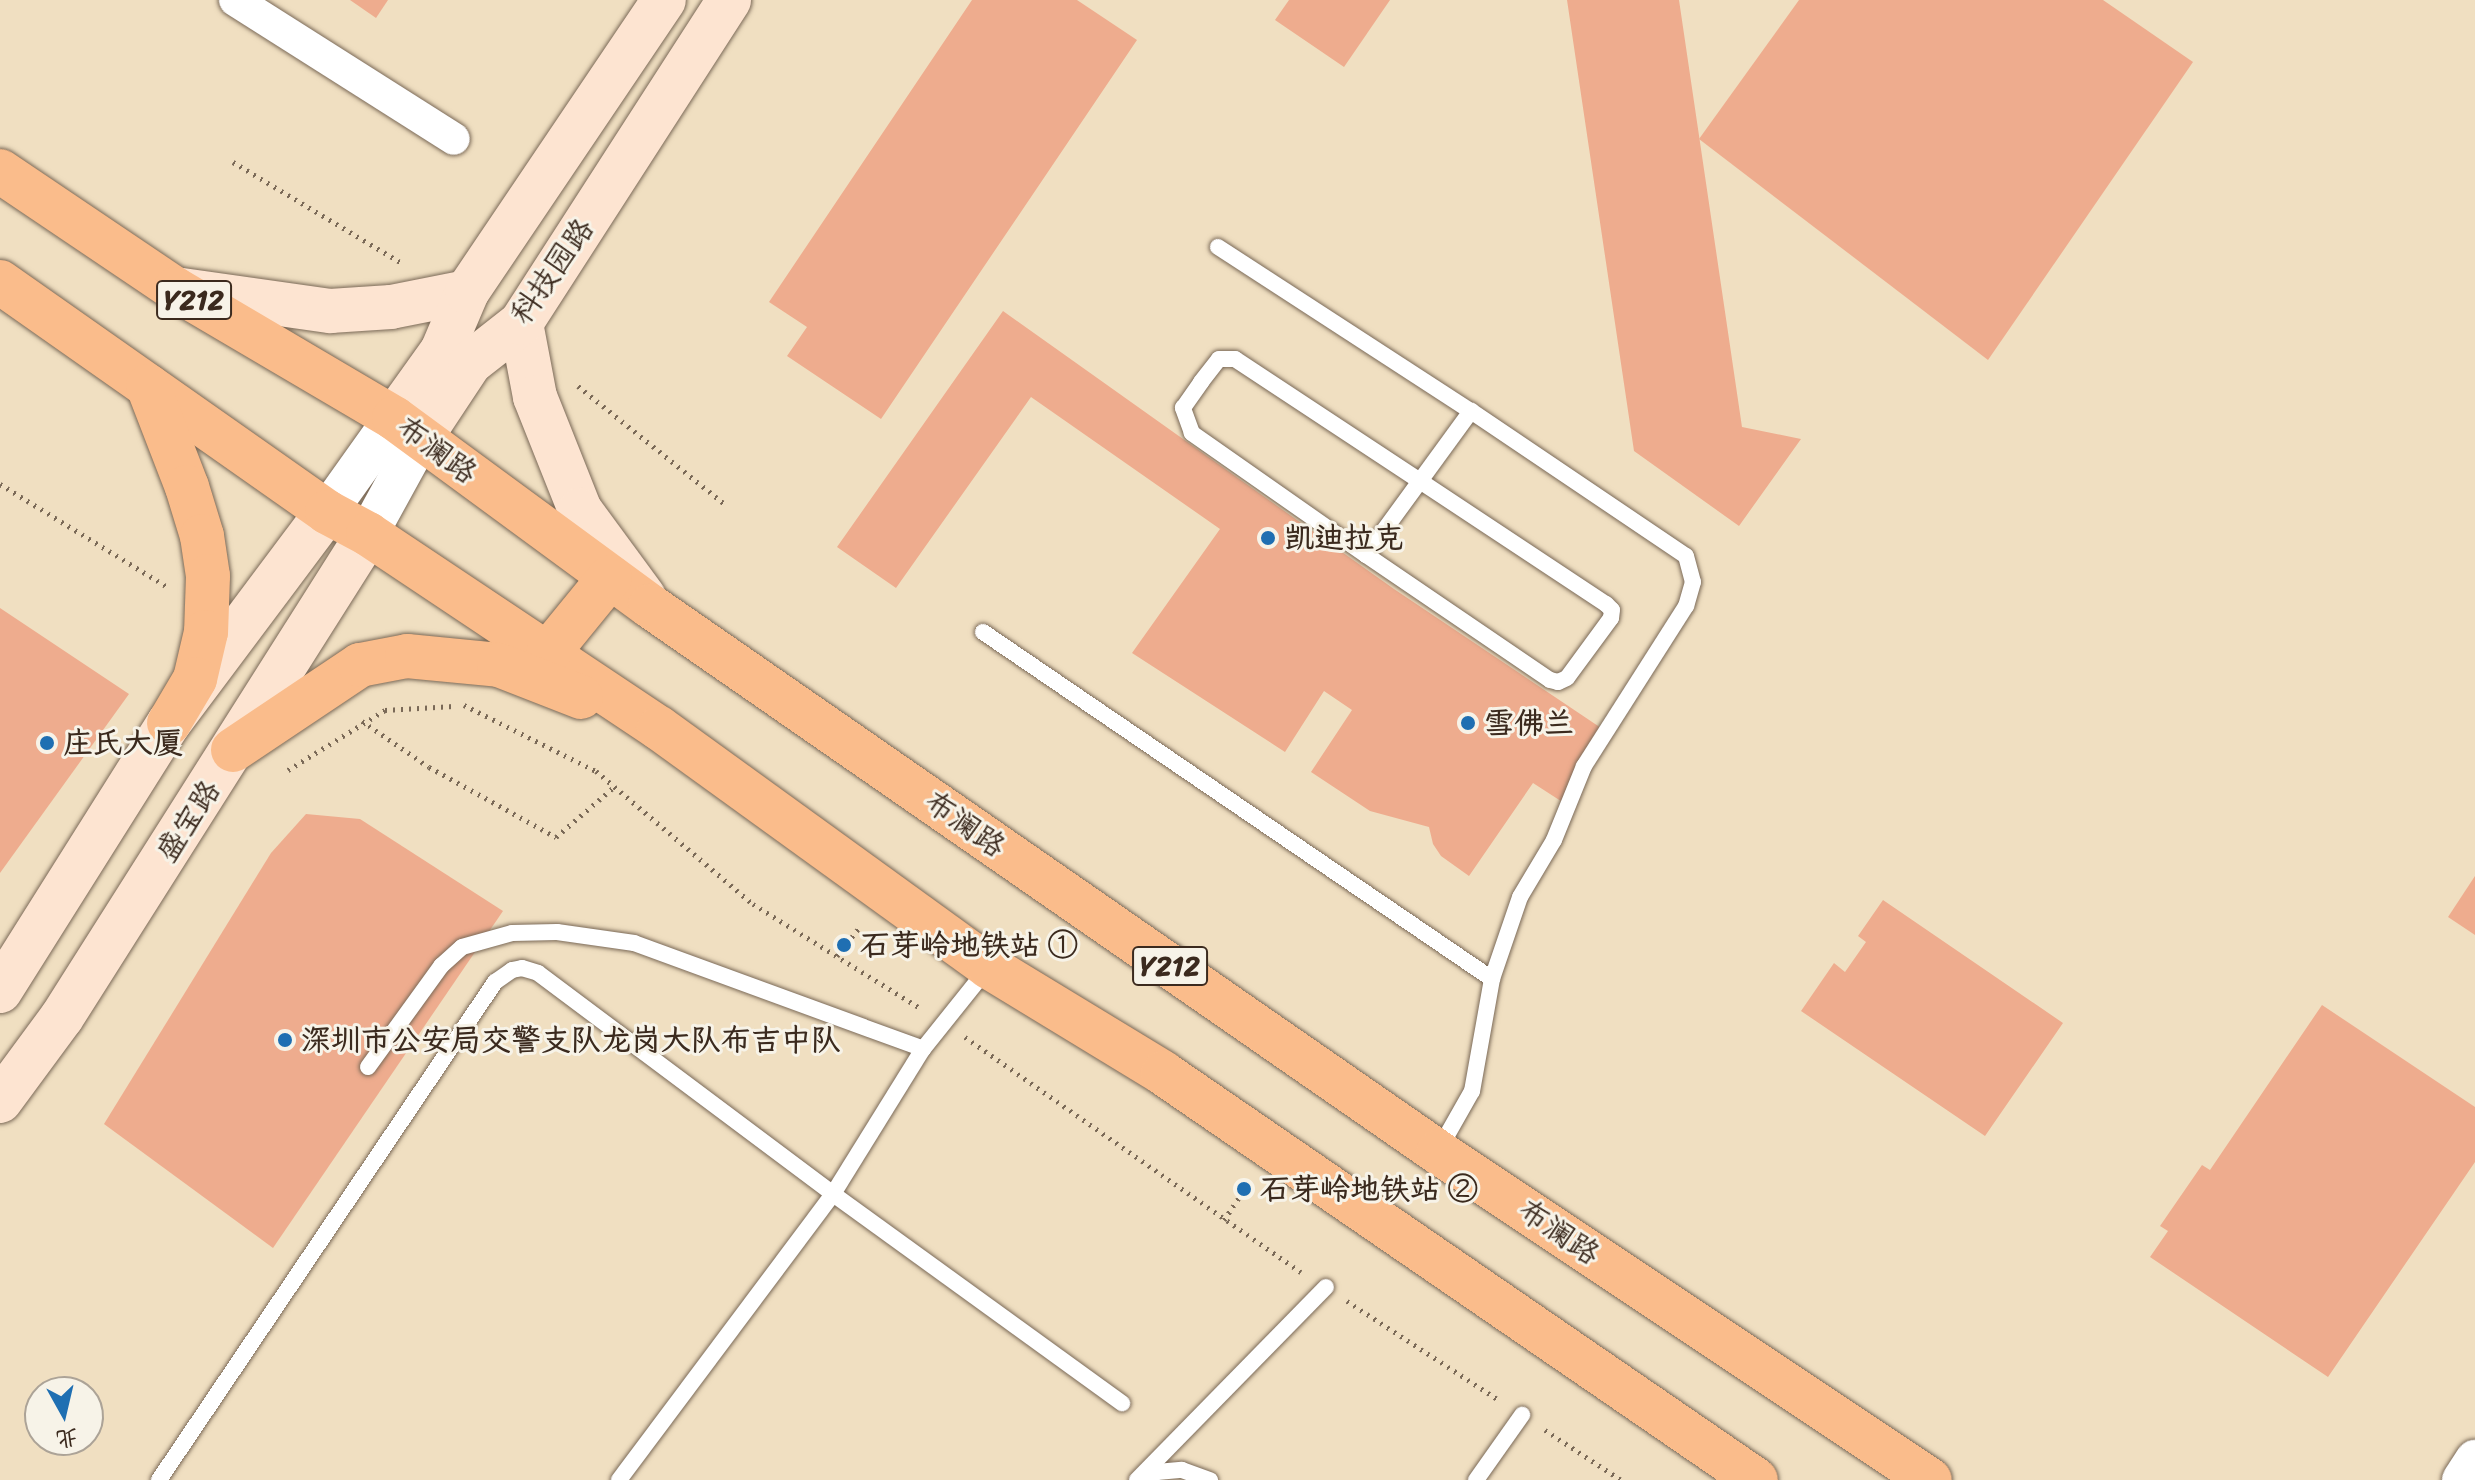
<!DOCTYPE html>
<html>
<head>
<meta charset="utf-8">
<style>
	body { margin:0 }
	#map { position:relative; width:2475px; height:1480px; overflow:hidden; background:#f0dfc1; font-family:Sriracha,"LXGW WenKai TC",sans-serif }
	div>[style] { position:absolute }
	.building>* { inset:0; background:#eeac8e }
	.path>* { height:5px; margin-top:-2.5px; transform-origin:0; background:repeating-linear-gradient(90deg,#7a6957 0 2px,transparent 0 8px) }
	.roads { filter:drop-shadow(0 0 2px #7a6957) drop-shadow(0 0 2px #7a6957) }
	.service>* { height:16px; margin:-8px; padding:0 8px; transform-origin:8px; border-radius:8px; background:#fff }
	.minor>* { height:32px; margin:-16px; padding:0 16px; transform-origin:16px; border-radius:16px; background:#fff }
	.tertiary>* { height:40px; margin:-20px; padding:0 20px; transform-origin:20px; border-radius:20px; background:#fff }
	.secondary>* { height:44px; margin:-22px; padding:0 22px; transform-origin:22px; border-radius:22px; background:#fde4d1 }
	.primary>* { height:44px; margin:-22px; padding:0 22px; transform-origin:22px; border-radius:22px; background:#fabc8b }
	.dots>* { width:22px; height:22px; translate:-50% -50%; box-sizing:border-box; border:4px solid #f7f3e8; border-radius:50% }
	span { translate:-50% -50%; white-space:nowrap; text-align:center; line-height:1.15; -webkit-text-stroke:6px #f7f3e8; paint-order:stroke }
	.shield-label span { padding:2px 6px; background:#f7f3e8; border:2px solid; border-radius:6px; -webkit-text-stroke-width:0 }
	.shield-label { font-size:28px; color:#3b2a1e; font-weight:700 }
	.street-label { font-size:30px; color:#3b2a1e }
	.poi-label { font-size:30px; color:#3b2a1e; font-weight:700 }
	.left { translate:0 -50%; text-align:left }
	.north { position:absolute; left:24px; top:1376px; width:80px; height:80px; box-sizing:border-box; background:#f7f3e8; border:2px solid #aca397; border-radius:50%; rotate:172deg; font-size:22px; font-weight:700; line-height:32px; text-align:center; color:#3b2a1e }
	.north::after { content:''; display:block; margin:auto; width:28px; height:36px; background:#1f6fb2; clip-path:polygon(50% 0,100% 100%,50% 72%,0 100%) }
</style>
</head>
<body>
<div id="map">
	<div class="building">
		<div style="clip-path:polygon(350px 0,388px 0,376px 18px)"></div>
		<div style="clip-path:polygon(972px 0,1077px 0,1137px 40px,881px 419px,787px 356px,807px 327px,769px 302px)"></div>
		<div style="clip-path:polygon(1289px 0,1390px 0,1344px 67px,1275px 20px)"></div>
		<div style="clip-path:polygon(1567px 0,1679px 0,1742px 427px,1801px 439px,1739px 526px,1634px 451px)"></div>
		<div style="clip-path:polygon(1799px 0,2103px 0,2193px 62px,1988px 360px,1699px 139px)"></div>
		<div style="clip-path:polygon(1003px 311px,1394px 589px,1613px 736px,1567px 805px,1533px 783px,1469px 876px,1441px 856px,1433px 844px,1429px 827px,1370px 811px,1311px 772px,1352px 710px,1324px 691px,1285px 752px,1132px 653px,1220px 529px,1031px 397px,896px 588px,837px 547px)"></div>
		<div style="clip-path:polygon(0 608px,129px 694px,0 873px)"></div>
		<div style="clip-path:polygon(306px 814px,360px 819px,503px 911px,273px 1248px,104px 1124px,271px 853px)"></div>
		<div style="clip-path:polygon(2475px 876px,2475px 935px,2448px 917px)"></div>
		<div style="clip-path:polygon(1883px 900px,2063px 1023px,1985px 1136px,1801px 1011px,1834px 963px,1845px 972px,1866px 942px,1858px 936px)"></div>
		<div style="clip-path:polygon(2322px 1005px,2475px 1107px,2475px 1162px,2328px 1377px,2150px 1257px,2168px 1231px,2160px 1226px,2202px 1165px,2210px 1170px)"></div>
	</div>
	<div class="path">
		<div style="left:233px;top:162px;width:195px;rotate:30.9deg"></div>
		<div style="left:578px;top:386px;width:191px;rotate:38.8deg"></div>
		<div style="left:0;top:484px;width:195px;rotate:31.6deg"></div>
		<div style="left:464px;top:705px;width:148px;rotate:26.6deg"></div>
		<div style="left:596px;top:771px;width:206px;rotate:40.3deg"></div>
		<div style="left:753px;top:904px;width:197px;rotate:31.9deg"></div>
		<div style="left:362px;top:721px;width:81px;rotate:34.5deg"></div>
		<div style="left:429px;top:767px;width:145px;rotate:28.9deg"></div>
		<div style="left:556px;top:837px;width:78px;rotate:-40.8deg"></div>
		<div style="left:288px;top:770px;width:114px;rotate:-31.7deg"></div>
		<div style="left:385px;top:710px;width:69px;rotate:-3.3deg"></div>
		<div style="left:837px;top:956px;width:39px;rotate:-52deg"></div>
		<div style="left:965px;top:1037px;width:410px;rotate:35deg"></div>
		<div style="left:1224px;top:1220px;width:47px;rotate:-56.3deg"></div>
		<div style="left:1347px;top:1301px;width:181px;rotate:33.1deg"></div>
		<div style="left:1545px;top:1430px;width:91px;rotate:33.3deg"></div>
	</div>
	<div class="roads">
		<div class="service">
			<div style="left:1218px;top:247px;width:302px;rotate:33deg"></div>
			<div style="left:1471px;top:411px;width:259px;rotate:34deg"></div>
			<div style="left:1686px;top:556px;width:27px;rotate:75deg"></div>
			<div style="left:1693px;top:582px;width:25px;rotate:106deg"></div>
			<div style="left:1686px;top:606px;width:190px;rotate:122.5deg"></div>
			<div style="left:1584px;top:766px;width:80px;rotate:112.1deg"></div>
			<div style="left:1554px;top:840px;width:66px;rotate:120.8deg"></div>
			<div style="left:1520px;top:897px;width:87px;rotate:108.9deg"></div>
			<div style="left:1366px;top:555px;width:213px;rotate:-145deg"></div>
			<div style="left:1192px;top:433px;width:27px;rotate:-110deg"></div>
			<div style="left:1183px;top:408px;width:32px;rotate:-55deg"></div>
			<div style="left:1201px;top:382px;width:29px;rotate:-52deg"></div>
			<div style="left:1219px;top:359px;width:16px"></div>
			<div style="left:1235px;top:359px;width:222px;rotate:33.4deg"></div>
			<div style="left:1420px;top:481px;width:223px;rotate:33.5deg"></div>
			<div style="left:1606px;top:604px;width:8px;rotate:45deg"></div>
			<div style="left:1612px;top:610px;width:8px;rotate:97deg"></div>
			<div style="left:1611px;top:618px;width:74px;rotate:126.3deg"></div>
			<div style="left:1567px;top:678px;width:10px;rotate:156deg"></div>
			<div style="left:1558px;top:682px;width:8px;rotate:-166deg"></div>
			<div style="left:1550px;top:680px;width:222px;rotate:-145.8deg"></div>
			<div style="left:1366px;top:555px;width:92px;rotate:-53.9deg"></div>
			<div style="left:1420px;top:481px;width:87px;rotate:-53.9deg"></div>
			<div style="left:983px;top:632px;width:616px;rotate:34.28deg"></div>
			<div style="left:1492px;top:979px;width:114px;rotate:100.1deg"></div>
			<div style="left:1472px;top:1091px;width:69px;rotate:119.5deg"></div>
			<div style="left:368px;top:1067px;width:125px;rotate:-54.1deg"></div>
			<div style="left:441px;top:966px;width:28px;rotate:-42deg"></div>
			<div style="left:462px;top:947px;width:52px;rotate:-15.6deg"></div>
			<div style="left:512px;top:933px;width:45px;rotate:-1.3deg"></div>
			<div style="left:557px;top:932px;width:78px;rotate:8.1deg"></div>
			<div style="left:634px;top:943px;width:308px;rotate:20.1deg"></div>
			<div style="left:1142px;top:1478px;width:16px;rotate:-22deg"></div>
			<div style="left:1157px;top:1472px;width:25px;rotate:-5deg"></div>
			<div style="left:1182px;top:1470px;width:30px;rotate:20deg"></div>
			<div style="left:159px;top:1480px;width:601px;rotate:-55.99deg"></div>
			<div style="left:495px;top:982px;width:21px;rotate:-35deg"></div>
			<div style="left:512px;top:970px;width:10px;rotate:-11deg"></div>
			<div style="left:522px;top:968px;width:17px;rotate:17deg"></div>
			<div style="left:538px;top:973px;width:369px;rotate:36.8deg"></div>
			<div style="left:833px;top:1194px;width:357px;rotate:35.9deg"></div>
			<div style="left:619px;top:1480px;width:357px;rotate:-53.2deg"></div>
			<div style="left:833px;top:1194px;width:171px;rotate:-58.2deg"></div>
			<div style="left:923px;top:1049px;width:104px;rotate:-51.3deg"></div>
			<div style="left:1137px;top:1480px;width:270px;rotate:-45.6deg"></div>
			<div style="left:1476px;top:1480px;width:80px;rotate:-54.7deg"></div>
		</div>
		<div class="minor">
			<div style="left:235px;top:0;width:259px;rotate:32.4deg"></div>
		</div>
		<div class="tertiary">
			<div style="left:327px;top:512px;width:115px;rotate:-54.5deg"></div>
			<div style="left:368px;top:534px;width:111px;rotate:-61.3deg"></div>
			<div style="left:2462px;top:1480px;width:24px;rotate:-57deg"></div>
		</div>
		<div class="secondary">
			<div style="left:175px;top:289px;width:157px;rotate:8.1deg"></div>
			<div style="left:330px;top:311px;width:61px;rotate:-3.8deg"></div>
			<div style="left:391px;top:307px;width:77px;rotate:-11.2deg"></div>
			<div style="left:521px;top:323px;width:75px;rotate:79.3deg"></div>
			<div style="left:535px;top:397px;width:122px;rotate:68.3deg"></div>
			<div style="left:580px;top:510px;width:108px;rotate:53.7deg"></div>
			<div style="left:394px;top:418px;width:82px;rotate:-54.4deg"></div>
			<div style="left:442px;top:351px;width:64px;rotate:-67deg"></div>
			<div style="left:467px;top:292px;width:352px;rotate:-56deg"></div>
			<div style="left:421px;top:437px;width:89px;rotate:-56.5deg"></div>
			<div style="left:470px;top:363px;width:65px;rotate:-38.1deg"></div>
			<div style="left:521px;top:323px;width:384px;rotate:-57.2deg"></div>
			<div style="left:0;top:991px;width:317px;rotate:-57.8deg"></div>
			<div style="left:169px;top:723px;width:264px;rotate:-53.2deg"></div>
			<div style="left:0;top:1101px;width:104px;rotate:-53.6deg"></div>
			<div style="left:62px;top:1017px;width:572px;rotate:-57.64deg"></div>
		</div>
		<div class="primary">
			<div style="left:0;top:171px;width:211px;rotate:34deg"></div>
			<div style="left:175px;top:289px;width:254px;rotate:30.5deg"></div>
			<div style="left:394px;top:418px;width:318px;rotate:36.3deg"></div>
			<div style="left:650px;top:606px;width:959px;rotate:34.72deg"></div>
			<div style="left:1438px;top:1152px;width:591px;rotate:33.69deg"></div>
			<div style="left:0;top:282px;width:400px;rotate:35.1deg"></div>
			<div style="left:327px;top:512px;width:47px;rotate:28.2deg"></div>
			<div style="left:368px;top:534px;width:350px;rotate:33.7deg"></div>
			<div style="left:659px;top:728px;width:407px;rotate:35.9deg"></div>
			<div style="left:989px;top:967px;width:204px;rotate:31.3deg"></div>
			<div style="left:1163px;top:1073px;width:719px;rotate:34.46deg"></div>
			<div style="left:148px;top:386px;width:108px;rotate:68.9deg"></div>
			<div style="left:187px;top:487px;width:51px;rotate:73deg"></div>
			<div style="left:202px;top:536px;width:40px;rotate:81.5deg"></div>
			<div style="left:208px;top:576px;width:56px;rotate:92deg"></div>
			<div style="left:206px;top:632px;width:48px;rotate:103.2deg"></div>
			<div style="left:195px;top:679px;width:51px;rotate:120.6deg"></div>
			<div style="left:548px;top:653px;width:98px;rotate:-50.8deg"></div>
			<div style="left:233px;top:750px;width:153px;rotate:-33.8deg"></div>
			<div style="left:360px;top:665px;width:48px;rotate:-10.8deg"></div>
			<div style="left:407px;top:656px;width:92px;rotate:5.6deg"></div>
			<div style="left:499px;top:665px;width:88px;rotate:21.3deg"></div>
		</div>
	</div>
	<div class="dots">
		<div style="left:1268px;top:538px;background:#1f6fb2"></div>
		<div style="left:1468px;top:723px;background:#1f6fb2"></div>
		<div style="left:47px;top:743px;background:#1f6fb2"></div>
		<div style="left:844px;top:945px;background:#1f6fb2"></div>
		<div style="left:285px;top:1040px;background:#1f6fb2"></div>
		<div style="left:1244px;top:1189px;background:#1f6fb2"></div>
	</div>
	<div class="shield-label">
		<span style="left:194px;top:300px">Y212</span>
		<span style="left:1170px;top:966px">Y212</span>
	</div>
	<div class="street-label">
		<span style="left:552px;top:271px;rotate:-55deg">科技园路</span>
		<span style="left:437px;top:450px;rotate:36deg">布澜路</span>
		<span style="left:188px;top:821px;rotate:-57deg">盛宝路</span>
		<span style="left:965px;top:824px;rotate:35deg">布澜路</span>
		<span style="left:1559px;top:1232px;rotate:34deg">布澜路</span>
	</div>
	<div class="poi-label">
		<span class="left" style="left:1284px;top:538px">凯迪拉克</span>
		<span class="left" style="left:1484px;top:723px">雪佛兰</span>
		<span class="left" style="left:63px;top:743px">庄氏大厦</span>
		<span class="left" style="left:860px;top:945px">石芽岭地铁站 ①</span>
		<span class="left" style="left:301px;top:1040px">深圳市公安局交警支队龙岗大队布吉中队</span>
		<span class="left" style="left:1260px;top:1189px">石芽岭地铁站 ②</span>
	</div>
	<div class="north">北</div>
</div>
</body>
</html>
